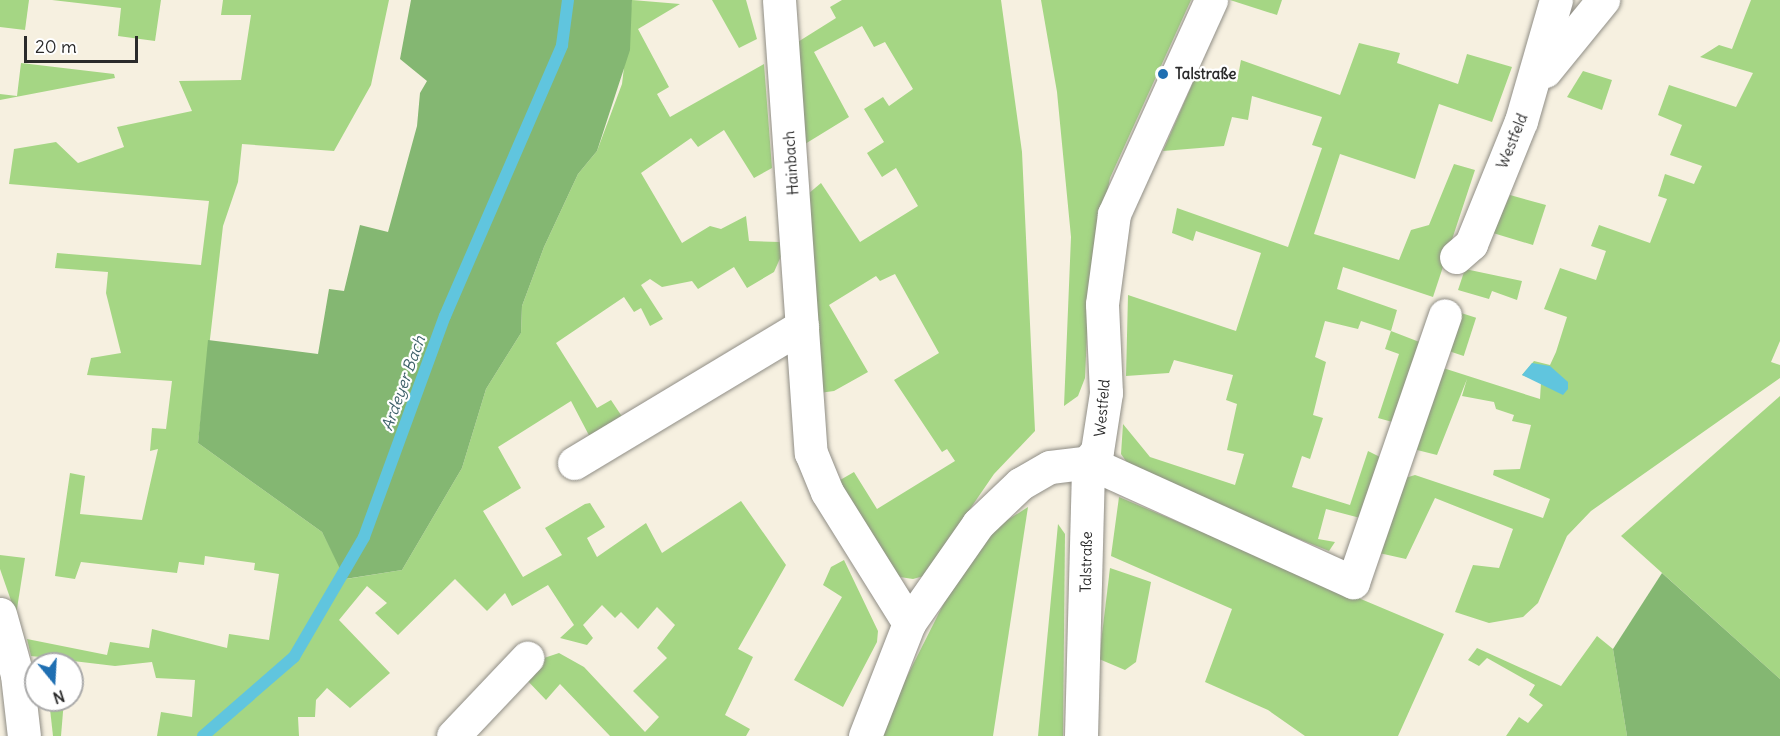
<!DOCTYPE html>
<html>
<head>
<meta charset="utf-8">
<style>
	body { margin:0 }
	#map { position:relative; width:1780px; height:736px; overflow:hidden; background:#f6f0e0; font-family:Delius,sans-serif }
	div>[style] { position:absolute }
	.green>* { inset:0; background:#a5d684; transform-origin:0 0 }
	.forest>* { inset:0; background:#84b772 }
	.water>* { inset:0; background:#60c5de }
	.stream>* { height:12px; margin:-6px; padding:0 6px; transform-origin:6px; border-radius:6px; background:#60c5de }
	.roads { filter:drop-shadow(0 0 2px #908e86) drop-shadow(0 0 2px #908e86) }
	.minor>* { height:33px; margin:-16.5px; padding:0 16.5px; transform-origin:16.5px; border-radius:16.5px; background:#fff }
	.dots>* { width:16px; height:16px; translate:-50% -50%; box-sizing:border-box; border:3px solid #fff; border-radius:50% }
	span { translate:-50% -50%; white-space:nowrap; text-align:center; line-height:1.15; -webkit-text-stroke:4.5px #fff; paint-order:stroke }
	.poi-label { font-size:15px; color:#2b2b2b; font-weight:700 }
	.left { translate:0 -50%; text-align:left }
	.street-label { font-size:15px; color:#2b2b2b }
	.water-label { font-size:16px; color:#3e616a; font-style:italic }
	.north { position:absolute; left:24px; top:652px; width:60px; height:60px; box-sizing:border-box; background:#fff; border:2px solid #aaa; border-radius:50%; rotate:162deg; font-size:16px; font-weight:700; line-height:24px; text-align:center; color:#2b2b2b }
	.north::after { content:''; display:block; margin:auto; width:21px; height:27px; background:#1f6fb2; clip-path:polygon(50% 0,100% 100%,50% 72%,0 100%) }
	.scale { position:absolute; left:24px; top:36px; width:114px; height:27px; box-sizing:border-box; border:3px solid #2b2b2b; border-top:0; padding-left:8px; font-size:18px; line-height:21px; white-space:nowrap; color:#2b2b2b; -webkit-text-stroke:4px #fff; paint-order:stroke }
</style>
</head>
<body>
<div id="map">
	<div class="green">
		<div style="clip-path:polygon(0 0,29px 0,25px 30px,0 27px)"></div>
		<div style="clip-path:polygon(52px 0,161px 0,155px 41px,118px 36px,121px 8px)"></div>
		<div style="clip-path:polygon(223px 0,389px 0,371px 85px,334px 151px,242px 144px,238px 182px,223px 226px,198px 443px,322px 532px,346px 579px,402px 570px,462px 468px,486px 389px,521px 333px,522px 306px,544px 247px,578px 174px,597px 151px,622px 84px,632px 0,680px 4px,638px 29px,669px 87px,657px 94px,670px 117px,764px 64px,772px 168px,754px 178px,724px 130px,698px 147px,691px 138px,641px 173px,682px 243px,710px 226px,721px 229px,746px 216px,749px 241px,780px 242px,782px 254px,774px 272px,747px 288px,734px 267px,698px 289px,692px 281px,662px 287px,650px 279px,641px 285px,663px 319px,650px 326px,641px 308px,634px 312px,624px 297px,556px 343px,597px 408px,611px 400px,625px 421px,593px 443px,571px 401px,498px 447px,521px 488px,483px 511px,523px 577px,562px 555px,545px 528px,585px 504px,590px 503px,605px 527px,587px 538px,597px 557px,646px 523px,662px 553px,741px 501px,786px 565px,738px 649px,753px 657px,725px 715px,750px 729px,746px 736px,610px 736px,560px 684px,546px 700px,523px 676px,538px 660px,559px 653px,584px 667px,645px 732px,659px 717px,633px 691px,667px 658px,657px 648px,675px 625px,657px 607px,638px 629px,621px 612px,615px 618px,602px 605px,583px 625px,593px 638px,587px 645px,560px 638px,574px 625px,548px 585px,512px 606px,505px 593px,487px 611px,455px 579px,398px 635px,375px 613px,387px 603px,367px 586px,339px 620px,390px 673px,350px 708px,327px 688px,316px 700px,315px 717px,298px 717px,299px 736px,157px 736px,161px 712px,192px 717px,195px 680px,156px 678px,152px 662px,115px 666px,31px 656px,27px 639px,107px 655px,110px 642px,149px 648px,152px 629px,227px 648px,229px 634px,269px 640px,279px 574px,254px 570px,255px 563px,205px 556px,204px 565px,179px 562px,177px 573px,81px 562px,75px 579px,55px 576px,70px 473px,85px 476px,80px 514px,142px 520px,158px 449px,150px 451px,152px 428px,166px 429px,172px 381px,87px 375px,91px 358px,121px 353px,106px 293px,108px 272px,55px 268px,57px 253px,201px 265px,209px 201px,9px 184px,14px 149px,56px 142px,78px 163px,124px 147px,117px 127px,192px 111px,179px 81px,241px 80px,251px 15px,221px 15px)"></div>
		<div style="clip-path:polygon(712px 0,746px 0,757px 39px,739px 48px)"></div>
		<div style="clip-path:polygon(842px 0,1001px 0,1022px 152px,1035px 431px,994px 474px,924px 576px,913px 579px,893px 576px,835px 483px,854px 472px,877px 509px,955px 461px,947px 449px,942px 452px,894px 380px,939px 353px,895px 274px,880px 281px,876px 276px,829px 305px,868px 372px,834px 391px,812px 394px,802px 199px,821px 183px,860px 242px,918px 206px,896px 168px,882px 177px,867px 153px,884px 142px,864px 109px,883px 97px,889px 106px,913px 89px,885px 42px,874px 47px,862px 26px,814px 52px,849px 117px,805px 144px,793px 45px,836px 18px,830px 7px)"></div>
		<div style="clip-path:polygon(1041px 0,1191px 0,1110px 178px,1089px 287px,1085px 378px,1078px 396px,1064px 406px,1071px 237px,1057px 92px)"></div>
		<div style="clip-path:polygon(1230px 0,1282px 0,1277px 15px)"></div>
		<div style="clip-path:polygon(1751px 0,1780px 0,1780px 341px,1771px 362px,1780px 365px,1780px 378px,1591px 511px,1567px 536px,1538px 603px,1523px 617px,1489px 623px,1455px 612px,1473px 565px,1499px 568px,1513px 529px,1435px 498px,1406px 559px,1379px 553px,1405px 478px,1415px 475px,1543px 518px,1550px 499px,1493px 475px,1494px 470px,1520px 469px,1531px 425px,1512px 421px,1514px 415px,1496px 409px,1494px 402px,1462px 396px,1467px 379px,1437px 455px,1413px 449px,1440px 367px,1540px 399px,1541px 382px,1522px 375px,1534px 361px,1550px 365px,1556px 352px,1567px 317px,1544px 309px,1560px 268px,1596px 280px,1606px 251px,1591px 246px,1599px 225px,1650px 243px,1667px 199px,1658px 196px,1665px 174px,1694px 184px,1702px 166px,1670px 155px,1682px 125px,1658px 115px,1669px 85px,1736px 107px,1753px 73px,1700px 57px,1719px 45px,1732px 49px)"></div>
		<div style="clip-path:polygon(1359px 43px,1400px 53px,1397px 63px,1458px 84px,1467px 54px,1512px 67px,1492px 122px,1439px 104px,1415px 179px,1340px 154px,1314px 234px,1399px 260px,1411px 230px,1429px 225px,1454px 164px,1475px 170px,1433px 297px,1343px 267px,1337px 289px,1397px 310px,1391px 331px,1422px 343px,1396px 423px,1378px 418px,1399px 354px,1385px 349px,1391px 331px,1361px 321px,1358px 329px,1325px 321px,1315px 357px,1326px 362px,1313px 415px,1323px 418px,1310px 459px,1302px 456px,1292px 487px,1350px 505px,1368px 451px,1386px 460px,1364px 519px,1326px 509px,1318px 539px,1335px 542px,1329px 551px,1135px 474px,1121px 454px,1123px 424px,1150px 457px,1235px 485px,1244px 454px,1227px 450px,1237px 404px,1226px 400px,1233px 375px,1174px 360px,1169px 373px,1126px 376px,1128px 295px,1236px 331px,1261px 253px,1196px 231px,1193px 241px,1172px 233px,1177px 208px,1288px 247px,1322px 148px,1312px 145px,1322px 117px,1252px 96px,1248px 120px,1232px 117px,1224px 146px,1163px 151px,1198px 71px,1237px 82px,1241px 60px,1340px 95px)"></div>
		<div style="clip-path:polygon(21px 63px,114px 74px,115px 78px,0 100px,0 94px,17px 96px)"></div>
		<div style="clip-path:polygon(1583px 71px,1612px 80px,1602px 110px,1567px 97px)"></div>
		<div style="clip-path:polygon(1510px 195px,1546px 205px,1533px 245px,1493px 233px)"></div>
		<div style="clip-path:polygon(1465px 269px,1522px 281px,1517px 300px,1492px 291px,1489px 299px,1458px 290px)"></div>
		<div style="left:1458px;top:312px;width:19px;height:40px;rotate:18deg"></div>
		<div style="clip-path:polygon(1780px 396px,1780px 679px,1621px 536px)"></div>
		<div style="clip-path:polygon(1119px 497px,1444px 634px,1398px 736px,1305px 736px,1268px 710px,1205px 682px,1232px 609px,1111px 556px)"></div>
		<div style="clip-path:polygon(1028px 507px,993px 736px,877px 736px,945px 601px,995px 528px)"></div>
		<div style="clip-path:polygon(1058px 524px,1065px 534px,1063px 736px,1038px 736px)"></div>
		<div style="clip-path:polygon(0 555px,25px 558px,16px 615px,0 569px)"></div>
		<div style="clip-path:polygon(844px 560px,878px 631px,877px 642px,843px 707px,794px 680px,842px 597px,823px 585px,831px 567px)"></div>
		<div style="clip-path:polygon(1110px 568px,1151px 582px,1136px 662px,1125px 670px,1099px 659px)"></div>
		<div style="clip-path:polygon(1597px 636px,1613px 649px,1627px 736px,1506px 736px,1519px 717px,1528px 723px,1543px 705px,1529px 695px,1535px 685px,1487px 658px,1479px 666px,1468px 660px,1477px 648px,1561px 686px)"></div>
		<div style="clip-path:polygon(49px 700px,64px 700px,61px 736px,53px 736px)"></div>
	</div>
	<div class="forest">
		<div style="clip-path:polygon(411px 0,632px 0,630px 50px,597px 151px,578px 174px,544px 247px,522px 306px,521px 333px,486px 389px,462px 468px,402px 570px,345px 579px,322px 532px,198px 443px,208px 340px,318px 354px,329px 289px,344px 291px,360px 225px,388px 232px,417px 126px,420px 93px,427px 81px,400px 59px)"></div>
		<div style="clip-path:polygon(1662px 573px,1780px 679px,1780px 736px,1627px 736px,1613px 649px)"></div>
	</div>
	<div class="water">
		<div style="clip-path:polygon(1532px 363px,1550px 366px,1568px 382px,1568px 389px,1563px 395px,1522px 375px)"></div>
	</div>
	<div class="stream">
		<div style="left:203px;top:736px;width:121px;rotate:-41deg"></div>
		<div style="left:294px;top:657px;width:139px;rotate:-59.7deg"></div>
		<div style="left:364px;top:537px;width:235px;rotate:-69.9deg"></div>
		<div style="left:445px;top:316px;width:295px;rotate:-66.6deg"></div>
		<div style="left:562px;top:45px;width:45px;rotate:-82.4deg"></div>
	</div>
	<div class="roads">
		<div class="minor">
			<div style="left:779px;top:0;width:454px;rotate:86deg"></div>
			<div style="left:811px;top:453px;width:42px;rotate:67.7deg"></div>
			<div style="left:827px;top:492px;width:155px;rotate:58deg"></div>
			<div style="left:1545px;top:71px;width:92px;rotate:-50.8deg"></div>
			<div style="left:1456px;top:257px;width:20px;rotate:-41deg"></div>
			<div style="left:1471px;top:244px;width:133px;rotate:-67.9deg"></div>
			<div style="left:1521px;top:121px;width:126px;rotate:-73.9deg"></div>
			<div style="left:574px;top:463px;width:266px;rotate:-31deg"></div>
			<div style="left:0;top:614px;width:63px;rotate:74.4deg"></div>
			<div style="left:17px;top:675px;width:61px;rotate:83.5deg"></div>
			<div style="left:453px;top:736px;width:108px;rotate:-46.5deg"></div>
			<div style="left:865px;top:736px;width:121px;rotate:-68.7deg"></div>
			<div style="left:909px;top:623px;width:121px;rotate:-55.1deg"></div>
			<div style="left:978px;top:524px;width:58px;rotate:-43.6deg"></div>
			<div style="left:1020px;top:484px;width:34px;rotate:-30deg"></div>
			<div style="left:1050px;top:467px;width:38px;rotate:-7deg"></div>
			<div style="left:1088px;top:462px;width:14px;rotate:-51deg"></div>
			<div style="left:1097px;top:451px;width:59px;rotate:-81.2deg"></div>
			<div style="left:1106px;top:393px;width:89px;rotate:-92.6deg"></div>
			<div style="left:1102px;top:304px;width:91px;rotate:-82.4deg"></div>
			<div style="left:1114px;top:214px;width:235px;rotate:-65.6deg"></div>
			<div style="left:1081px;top:736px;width:274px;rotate:-88.5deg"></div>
			<div style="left:1088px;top:462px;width:291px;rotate:24.4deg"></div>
			<div style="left:1353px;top:582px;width:282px;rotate:-71deg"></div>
		</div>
	</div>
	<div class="dots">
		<div style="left:1163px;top:74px;background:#1f6fb2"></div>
	</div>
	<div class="poi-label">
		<span class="left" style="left:1175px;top:74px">Talstraße</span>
	</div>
	<div class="street-label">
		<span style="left:1512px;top:141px;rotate:-68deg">Westfeld</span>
		<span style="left:791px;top:163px;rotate:-94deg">Hainbach</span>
		<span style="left:1102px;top:408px;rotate:-85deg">Westfeld</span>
		<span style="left:1086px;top:562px;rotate:-89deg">Talstraße</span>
	</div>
	<div class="water-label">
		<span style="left:403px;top:383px;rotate:-70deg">Ardeyer Bach</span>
	</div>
	<div class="north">N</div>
	<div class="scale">20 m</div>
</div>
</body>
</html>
